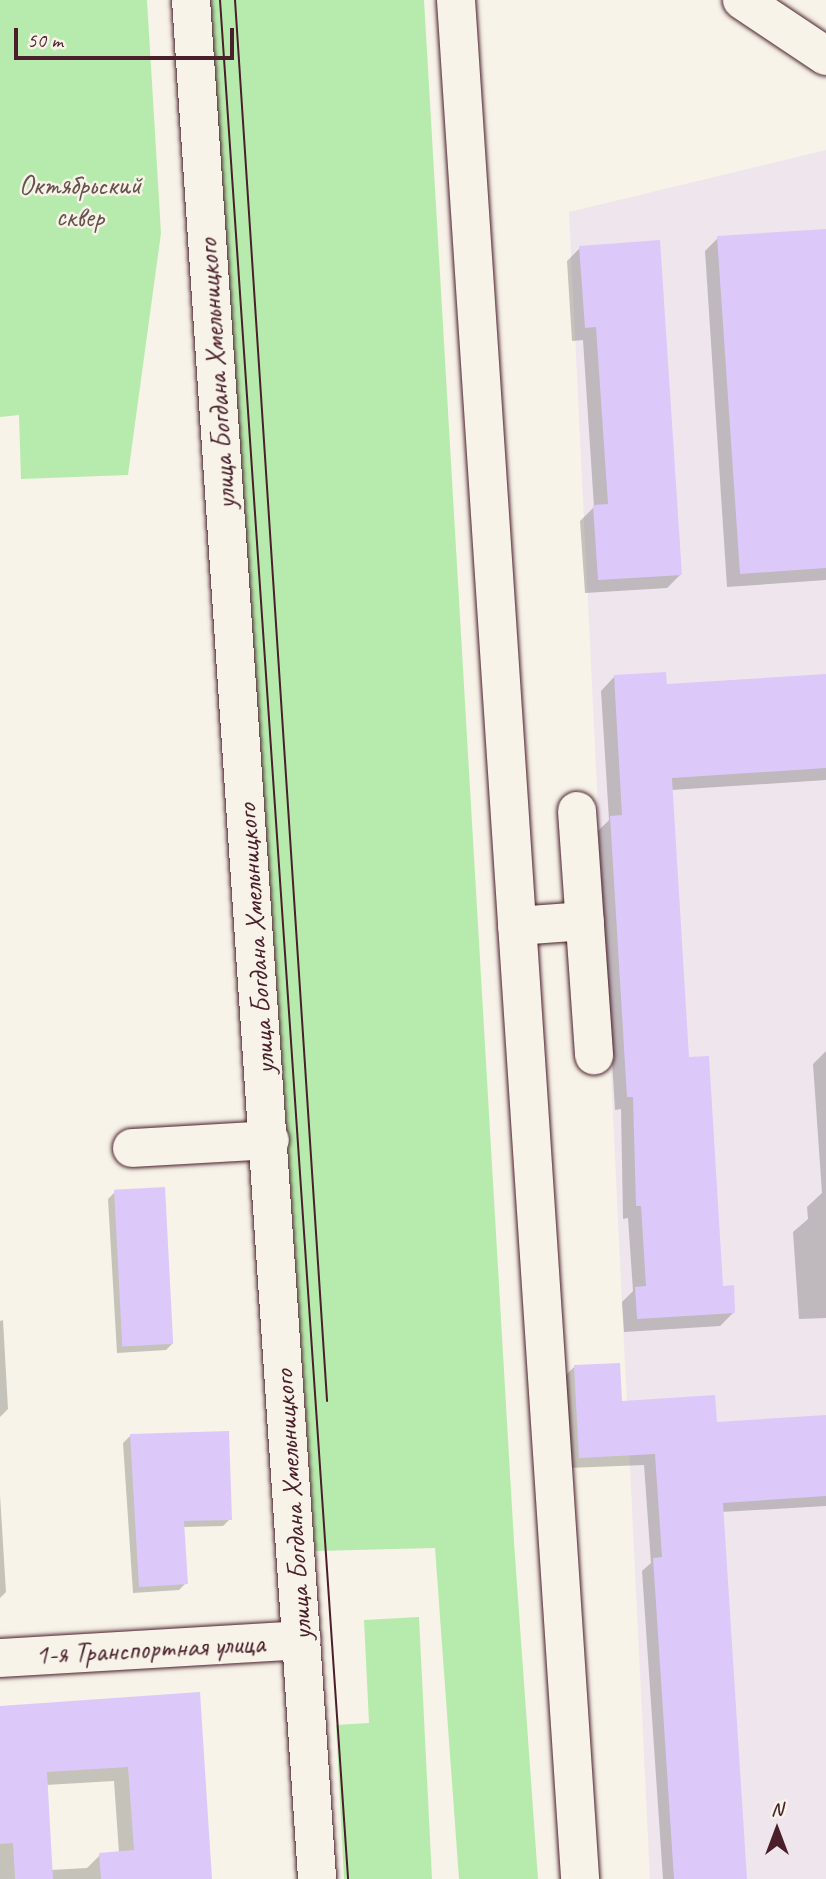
<!DOCTYPE html>
<html>
<head>
<meta charset="utf-8">
<style>
	body { margin:0 }
	#map { position:relative; width:826px; height:1879px; overflow:hidden; background:#f7f3e8; font-family:Caveat,sans-serif }
	div>[style] { position:absolute }
	.built>* { inset:0; background:#efe6ed }
	.green>* { inset:0; background:#b7ebad }
	.shadow>* { inset:0; background:#0003 }
	.building>* { inset:0; background:#dcc9fa; transform-origin:0 0 }
	.roads { filter:drop-shadow(0 0 2px #4a1f2b) drop-shadow(0 0 2px #4a1f2b) }
	.minor>* { height:38px; margin:-19px; padding:0 19px; transform-origin:19px; border-radius:19px; background:#f7f3e8 }
	.major>* { height:38px; margin:-19px; padding:0 19px; transform-origin:19px; border-radius:19px; background:#f7f3e8 }
	.tram>* { height:2px; margin:-1px; padding:0 1px; transform-origin:1px; border-radius:1px; background:#4a1f2b }
	span { translate:-50% -50%; white-space:nowrap; text-align:center; line-height:1.15; -webkit-text-stroke:5px #f7f3e8; paint-order:stroke }
	.park-label { font-size:28px; color:#65524c }
	.street-label { font-size:28px; color:#4a1f2b }
	.north { position:absolute; left:742px; top:1795px; width:70px; height:70px; -webkit-text-stroke:5px #f7f3e8; paint-order:stroke; rotate:0deg; font-size:19px; font-weight:700; line-height:28px; text-align:center; color:#4a1f2b }
	.north::after { content:''; display:block; margin:auto; width:24px; height:32px; background:#4a1f2b; clip-path:polygon(50% 0,100% 100%,50% 72%,0 100%) }
	.scale { position:absolute; left:14px; top:28px; width:220px; height:32px; box-sizing:border-box; border:4px solid #4a1f2b; border-top:0; padding-left:9px; font-size:21px; line-height:24px; white-space:nowrap; color:#4a1f2b; -webkit-text-stroke:5px #f7f3e8; paint-order:stroke }
</style>
</head>
<body>
<div id="map">
	<div class="built">
		<div style="clip-path:polygon(826px 150px,826px 1879px,650px 1879px,569px 212px)"></div>
	</div>
	<div class="green">
		<div style="clip-path:polygon(0 0,147px 0,161px 233px,128px 475px,21px 479px,19px 415px,0 417px)"></div>
		<div style="clip-path:polygon(210px 0,424px 0,514px 1542px,538px 1879px,459px 1879px,435px 1548px,315px 1551px)"></div>
		<div style="clip-path:polygon(419px 1617px,432px 1879px,344px 1879px,336px 1725px,369px 1723px,364px 1620px)"></div>
	</div>
	<div class="shadow">
		<div style="clip-path:polygon(826px 231px,826px 580px,727px 587px,705px 251px,718px 238px)"></div>
		<div style="clip-path:polygon(580px 248px,681px 574px,667px 588px,585px 593px,580px 521px,594px 507px,583px 340px,572px 341px,567px 261px)"></div>
		<div style="clip-path:polygon(826px 676px,826px 780px,671px 790px,687px 1059px,721px 1288px,734px 1312px,720px 1326px,624px 1332px,622px 1302px,633px 1291px,628px 1218px,623px 1219px,621px 1109px,615px 1110px,598px 831px,609px 820px,601px 691px,614px 677px,665px 686px)"></div>
		<div style="clip-path:polygon(826px 1051px,826px 1318px,799px 1319px,793px 1232px,808px 1219px,807px 1207px,822px 1193px,813px 1064px)"></div>
		<div style="clip-path:polygon(115px 1192px,173px 1343px,166px 1350px,117px 1353px,108px 1199px)"></div>
		<div style="clip-path:polygon(3px 1320px,8px 1409px,0 1417px,0 1321px)"></div>
		<div style="clip-path:polygon(575px 1366px,620px 1403px,715px 1424px,826px 1417px,826px 1506px,721px 1512px,746px 1879px,663px 1879px,642px 1571px,651px 1563px,644px 1465px,568px 1468px,563px 1378px)"></div>
		<div style="clip-path:polygon(130px 1436px,230px 1519px,223px 1526px,183px 1527px,186px 1583px,179px 1590px,133px 1593px,123px 1443px)"></div>
		<div style="clip-path:polygon(0 1495px,6px 1592px,0 1598px)"></div>
		<div style="clip-path:polygon(evenodd,198px 1694px,210px 1879px,0 1879px,0 1708px,198px 1694px,114px 1781px,119px 1853px,100px 1855px,87px 1868px,51px 1870px,46px 1785px,114px 1781px)"></div>
	</div>
	<div class="building">
		<div style="clip-path:polygon(826px 229px,826px 568px,740px 574px,717px 236px)"></div>
		<div style="clip-path:polygon(660px 240px,682px 575px,598px 580px,593px 505px,608px 504px,596px 327px,585px 328px,579px 246px)"></div>
		<div style="clip-path:polygon(666px 672px,667px 684px,826px 674px,826px 768px,672px 778px,689px 1057px,709px 1056px,723px 1286px,734px 1285px,735px 1313px,637px 1319px,635px 1287px,646px 1286px,641px 1206px,636px 1206px,633px 1097px,627px 1097px,610px 816px,622px 815px,614px 675px)"></div>
		<div style="left:165px;top:1187px;width:157px;height:51px;rotate:87deg"></div>
		<div style="clip-path:polygon(620px 1363px,622px 1401px,715px 1395px,717px 1422px,826px 1415px,826px 1496px,723px 1503px,747px 1879px,674px 1879px,653px 1558px,662px 1557px,655px 1454px,579px 1458px,574px 1365px)"></div>
		<div style="clip-path:polygon(229px 1431px,232px 1520px,184px 1521px,188px 1584px,139px 1587px,130px 1434px)"></div>
		<div style="clip-path:polygon(200px 1692px,212px 1879px,101px 1879px,99px 1853px,134px 1850px,128px 1767px,47px 1772px,53px 1879px,15px 1879px,13px 1843px,0 1844px,0 1706px)"></div>
	</div>
	<div class="roads">
		<div class="minor">
			<div style="left:742px;top:0;width:101px;rotate:33.7deg"></div>
			<div style="left:577px;top:811px;width:245px;rotate:86deg"></div>
			<div style="left:517px;top:926px;width:68px;rotate:-4.2deg"></div>
			<div style="left:132px;top:1148px;width:138px;rotate:-3.3deg"></div>
			<div style="left:0;top:1658px;width:302px;rotate:-3.4deg"></div>
		</div>
		<div class="major">
			<div style="left:191px;top:0;width:1883px;rotate:86.16deg"></div>
			<div style="left:456px;top:0;width:1883px;rotate:86.22deg"></div>
		</div>
	</div>
	<div class="tram">
		<div style="left:220px;top:0;width:1883px;rotate:86.1deg"></div>
		<div style="left:235px;top:0;width:1404px;rotate:86.24deg"></div>
	</div>
	<div class="park-label">
		<span style="left:80px;top:201px">Октябрьский<br>сквер</span>
	</div>
	<div class="street-label">
		<span style="left:217px;top:374px;rotate:-94deg">улица Богдана Хмельницкого</span>
		<span style="left:256px;top:939px;rotate:-94deg">улица Богдана Хмельницкого</span>
		<span style="left:293px;top:1505px;rotate:-94deg">улица Богдана Хмельницкого</span>
		<span style="left:150px;top:1649px;rotate:-3deg">1-я Транспортная улица</span>
	</div>
	<div class="north">N</div>
	<div class="scale">50 m</div>
</div>
</body>
</html>
